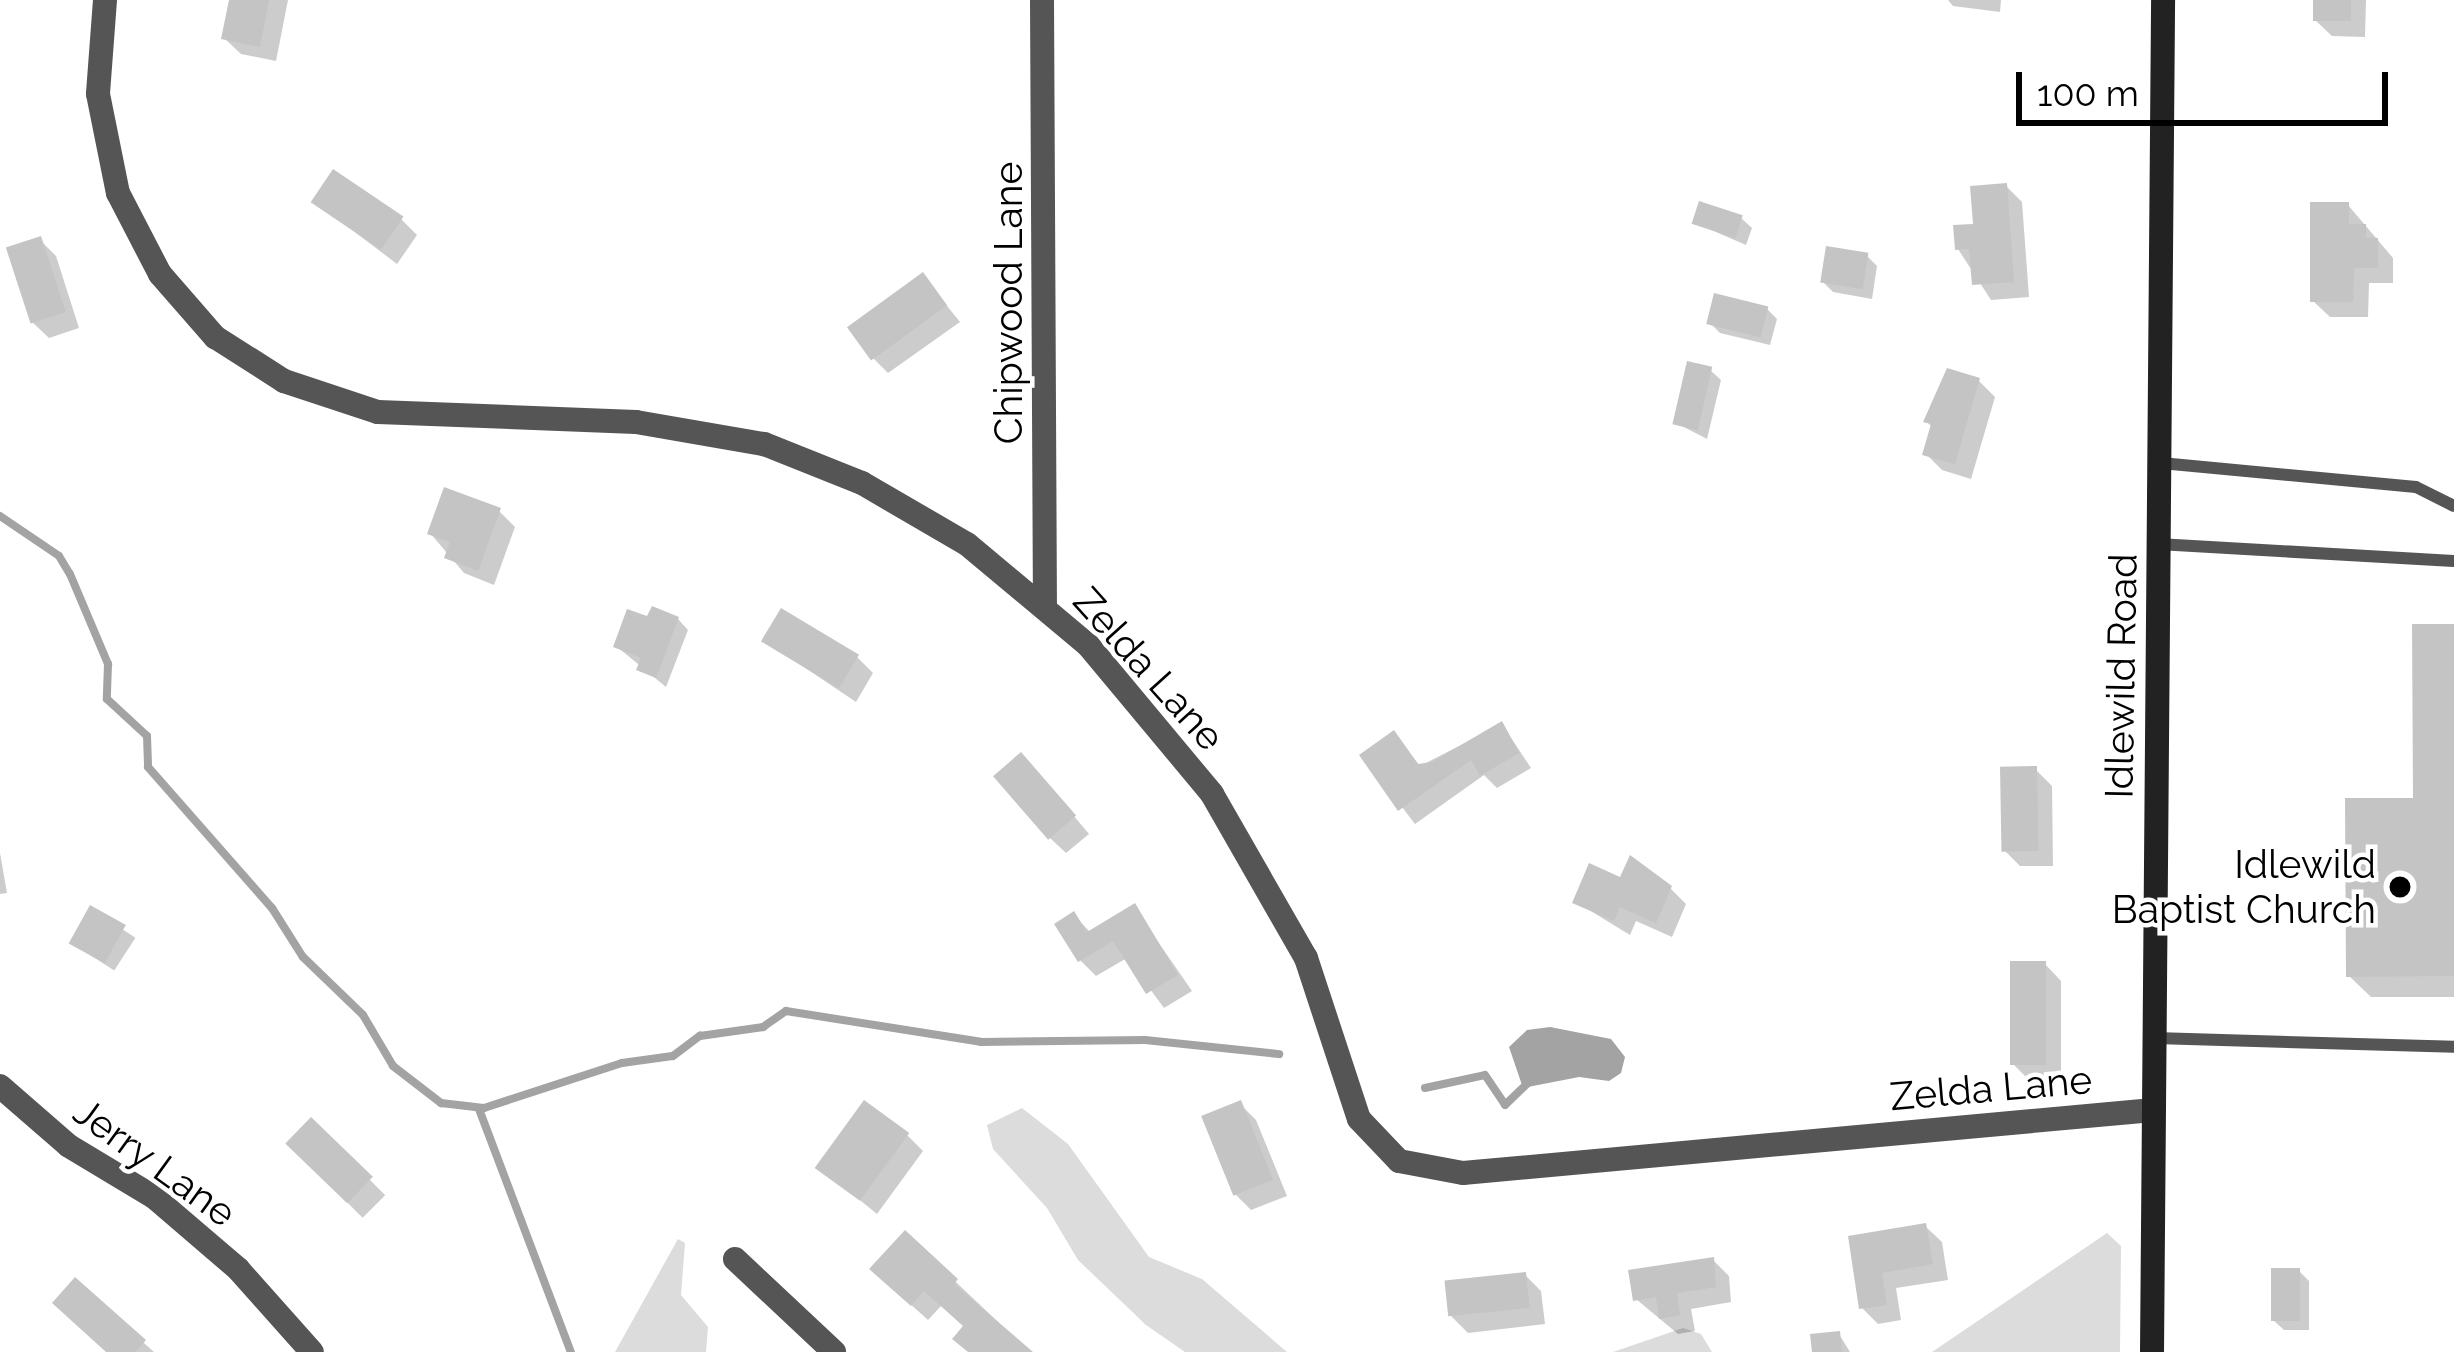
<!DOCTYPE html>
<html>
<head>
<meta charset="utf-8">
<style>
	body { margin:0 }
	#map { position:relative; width:2454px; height:1352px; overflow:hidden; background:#fff; font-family:Raleway,sans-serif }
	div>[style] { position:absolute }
	.green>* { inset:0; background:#dcdcdc }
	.water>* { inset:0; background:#a3a3a3 }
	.shadow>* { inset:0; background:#0003; transform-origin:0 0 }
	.stream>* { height:8px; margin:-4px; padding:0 4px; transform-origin:4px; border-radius:4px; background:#a3a3a3 }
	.building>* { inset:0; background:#c4c4c4; transform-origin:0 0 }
	.lane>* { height:12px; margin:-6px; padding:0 6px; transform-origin:6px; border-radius:6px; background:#555 }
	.street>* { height:24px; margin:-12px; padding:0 12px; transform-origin:12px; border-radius:12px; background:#555 }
	.secondary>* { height:24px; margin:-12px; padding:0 12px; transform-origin:12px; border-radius:12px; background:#222 }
	.dots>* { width:33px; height:33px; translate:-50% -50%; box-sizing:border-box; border:6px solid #fff; border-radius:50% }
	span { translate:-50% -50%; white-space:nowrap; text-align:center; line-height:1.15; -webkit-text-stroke:9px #fff; paint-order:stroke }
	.street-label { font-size:39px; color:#000 }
	.poi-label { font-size:39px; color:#000 }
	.right { translate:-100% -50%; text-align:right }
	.scale { position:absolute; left:2016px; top:72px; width:372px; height:54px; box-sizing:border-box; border:6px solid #000; border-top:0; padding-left:15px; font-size:36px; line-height:42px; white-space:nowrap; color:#000; -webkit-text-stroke:9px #fff; paint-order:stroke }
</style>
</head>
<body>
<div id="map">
	<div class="green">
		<div style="clip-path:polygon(1022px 1108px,1068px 1144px,1149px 1257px,1202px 1279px,1287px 1352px,1185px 1352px,1146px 1325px,1078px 1260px,1047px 1208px,993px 1149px,987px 1125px)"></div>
		<div style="clip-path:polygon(2107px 1233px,2121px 1246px,2120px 1352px,1932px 1352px)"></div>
		<div style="clip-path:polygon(678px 1239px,685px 1243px,681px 1295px,708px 1327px,706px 1352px,615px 1352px)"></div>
		<div style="clip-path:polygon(1683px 1328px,1701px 1334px,1712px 1352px,1613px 1352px)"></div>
	</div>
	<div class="water">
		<div style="clip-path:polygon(1550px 1027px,1611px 1039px,1625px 1057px,1621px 1073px,1609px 1081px,1579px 1077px,1523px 1088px,1509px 1047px,1527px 1030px)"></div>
	</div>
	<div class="shadow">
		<div style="clip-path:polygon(232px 0,288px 0,276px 61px,241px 54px,224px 38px)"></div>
		<div style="clip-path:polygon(1948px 0,2001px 0,2000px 12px,1953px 6px)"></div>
		<div style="clip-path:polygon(2316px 0,2366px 0,2365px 37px,2332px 36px,2315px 20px)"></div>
		<div style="clip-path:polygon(2006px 186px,2022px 202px,2029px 297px,1991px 300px,1958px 249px)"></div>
		<div style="clip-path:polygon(315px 202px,401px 219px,417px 235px,397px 264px)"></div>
		<div style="clip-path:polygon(2348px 205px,2393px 258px,2393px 283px,2369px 283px,2368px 317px,2330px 317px,2313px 301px)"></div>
		<div style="clip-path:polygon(1741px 218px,1752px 228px,1746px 245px,1695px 223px)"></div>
		<div style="clip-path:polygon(40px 240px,56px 256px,79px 328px,49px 338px,32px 322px)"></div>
		<div style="clip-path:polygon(1867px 256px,1877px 266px,1872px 299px,1833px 292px,1823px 282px)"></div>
		<div style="clip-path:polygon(923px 276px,960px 322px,888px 373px,872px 357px)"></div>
		<div style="clip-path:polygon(1766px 308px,1777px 319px,1770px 345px,1720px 333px,1710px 323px)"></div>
		<div style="clip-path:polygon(1710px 370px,1721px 380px,1707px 439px,1676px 423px)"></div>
		<div style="clip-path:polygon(1979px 381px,1995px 397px,1971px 479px,1942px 470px,1926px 454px,1933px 428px,1926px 421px,1932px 402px)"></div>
		<div style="clip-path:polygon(499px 511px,515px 527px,494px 585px,464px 573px,430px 533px)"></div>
		<div style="clip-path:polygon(678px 619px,688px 630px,666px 687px,616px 646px,649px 620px)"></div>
		<div style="clip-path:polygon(2454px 627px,2454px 997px,2371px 997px,2349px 976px,2416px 801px)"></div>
		<div style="clip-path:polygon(765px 641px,857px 657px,873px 673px,856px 702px)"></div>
		<div style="clip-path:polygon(1502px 724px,1531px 768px,1497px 788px,1484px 775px,1415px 824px,1363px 756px,1394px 734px,1420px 766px)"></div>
		<div style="clip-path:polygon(2036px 770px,2052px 786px,2053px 866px,2020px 866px,2004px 850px)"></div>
		<div style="clip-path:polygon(1037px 772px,1089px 834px,1066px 853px,1050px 838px)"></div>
		<div style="clip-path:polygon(0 853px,7px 893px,0 894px)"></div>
		<div style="clip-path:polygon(1622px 881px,1670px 888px,1686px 904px,1672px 937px,1636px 921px,1630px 935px,1576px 902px)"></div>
		<div style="clip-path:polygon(1134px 907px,1192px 991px,1164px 1008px,1127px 958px,1096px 976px,1080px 960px,1074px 915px,1091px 933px)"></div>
		<div style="left:91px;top:909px;width:53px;height:39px;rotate:33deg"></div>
		<div style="clip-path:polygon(2045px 964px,2061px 981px,2061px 1080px,2029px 1080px,2013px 1064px)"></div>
		<div style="clip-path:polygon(1240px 1104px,1256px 1120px,1287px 1196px,1251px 1210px,1235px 1194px)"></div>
		<div style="left:311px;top:1121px;width:105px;height:32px;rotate:45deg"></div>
		<div style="clip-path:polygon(907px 1135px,923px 1151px,877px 1214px,819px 1167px)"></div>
		<div style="clip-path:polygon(1925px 1226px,1942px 1242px,1948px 1280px,1896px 1288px,1901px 1320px,1878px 1324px,1862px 1308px,1851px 1238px)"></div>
		<div style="clip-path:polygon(905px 1234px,1030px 1352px,970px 1352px,966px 1326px,942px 1305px,928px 1320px,889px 1285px)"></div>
		<div style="clip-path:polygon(1713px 1260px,1729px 1276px,1731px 1302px,1691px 1309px,1695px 1331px,1678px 1334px,1636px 1299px)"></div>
		<div style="clip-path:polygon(2299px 1271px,2309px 1281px,2309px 1330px,2284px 1330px,2273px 1320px)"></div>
		<div style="clip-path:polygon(1525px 1275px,1541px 1291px,1545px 1324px,1468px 1333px,1451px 1316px)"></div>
		<div style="clip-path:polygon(76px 1281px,144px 1343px,154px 1352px,109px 1352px)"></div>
		<div style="clip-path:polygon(1839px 1334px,1850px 1352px,1815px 1352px)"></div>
	</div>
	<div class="stream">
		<div style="left:0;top:516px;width:71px;rotate:34.1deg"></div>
		<div style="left:59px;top:556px;width:21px;rotate:59deg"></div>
		<div style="left:70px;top:574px;width:98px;rotate:67.1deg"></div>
		<div style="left:108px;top:664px;width:35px;rotate:92deg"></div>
		<div style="left:107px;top:699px;width:54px;rotate:42.8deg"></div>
		<div style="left:147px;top:736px;width:31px;rotate:88deg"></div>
		<div style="left:148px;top:767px;width:188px;rotate:48.7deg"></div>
		<div style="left:272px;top:908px;width:58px;rotate:57.7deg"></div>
		<div style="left:303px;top:957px;width:83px;rotate:44deg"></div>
		<div style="left:363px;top:1015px;width:59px;rotate:59.5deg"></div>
		<div style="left:393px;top:1066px;width:61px;rotate:37.6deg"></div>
		<div style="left:441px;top:1103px;width:43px;rotate:6.6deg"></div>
		<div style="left:484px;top:1108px;width:145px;rotate:-18.1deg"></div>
		<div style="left:622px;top:1063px;width:51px;rotate:-7.8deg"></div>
		<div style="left:673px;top:1056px;width:34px;rotate:-37deg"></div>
		<div style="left:700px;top:1036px;width:64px;rotate:-8.1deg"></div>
		<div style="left:763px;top:1027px;width:28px;rotate:-35deg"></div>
		<div style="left:786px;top:1011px;width:197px;rotate:9deg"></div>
		<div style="left:981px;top:1042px;width:164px;rotate:-0.7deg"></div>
		<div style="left:1145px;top:1040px;width:135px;rotate:6deg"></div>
		<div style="left:1425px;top:1088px;width:61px;rotate:-12.2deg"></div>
		<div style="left:1485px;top:1075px;width:36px;rotate:56deg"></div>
		<div style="left:1505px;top:1105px;width:32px;rotate:-44deg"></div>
		<div style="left:479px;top:1109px;width:260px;rotate:69.3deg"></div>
	</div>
	<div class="building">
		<div style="clip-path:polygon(229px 0,269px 0,260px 47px,221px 39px)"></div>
		<div style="left:2313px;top:0;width:38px;height:21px"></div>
		<div style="left:333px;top:169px;width:85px;height:40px;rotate:34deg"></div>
		<div style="clip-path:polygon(2007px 183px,2014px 282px,1972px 285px,1969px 249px,1955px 250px,1953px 225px,1973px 224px,1970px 186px)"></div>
		<div style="left:1699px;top:201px;width:46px;height:24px;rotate:18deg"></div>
		<div style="clip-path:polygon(2310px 202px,2349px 202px,2349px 224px,2366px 224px,2366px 238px,2378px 238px,2378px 268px,2354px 268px,2353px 302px,2310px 302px)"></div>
		<div style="left:41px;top:236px;width:80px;height:37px;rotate:72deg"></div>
		<div style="left:1826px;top:246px;width:43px;height:37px;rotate:9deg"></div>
		<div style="left:923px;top:272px;width:41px;height:94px;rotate:54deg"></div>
		<div style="left:1714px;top:293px;width:56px;height:32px;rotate:14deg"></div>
		<div style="left:1687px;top:361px;width:26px;height:65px;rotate:13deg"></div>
		<div style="clip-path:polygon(1947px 368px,1980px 378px,1955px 464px,1922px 455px,1931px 424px,1923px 422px)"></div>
		<div style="clip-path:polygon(444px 487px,501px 508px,478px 571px,444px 558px,450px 542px,427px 534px)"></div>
		<div style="clip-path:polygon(652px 606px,679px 617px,656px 678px,636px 670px,641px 658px,613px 647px,627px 609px,647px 616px)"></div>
		<div style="left:781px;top:608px;width:91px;height:39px;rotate:31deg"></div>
		<div style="clip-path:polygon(2412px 624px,2454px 624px,2454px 976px,2346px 977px,2345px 798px,2413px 798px)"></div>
		<div style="clip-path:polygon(1502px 721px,1519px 753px,1480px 776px,1471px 760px,1398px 811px,1359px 755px,1394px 730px,1418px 764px,1432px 762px)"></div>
		<div style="left:1021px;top:752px;width:84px;height:37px;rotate:49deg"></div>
		<div style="left:2037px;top:766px;width:85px;height:37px;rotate:89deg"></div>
		<div style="clip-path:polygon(1630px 855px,1672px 886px,1656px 923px,1620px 907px,1614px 921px,1572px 903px,1589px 863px,1620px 877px)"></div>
		<div style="clip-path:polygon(1135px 903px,1178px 975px,1146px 994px,1113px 941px,1078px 962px,1054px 924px,1074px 911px,1087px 932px)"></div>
		<div style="left:90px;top:905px;width:41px;height:44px;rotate:29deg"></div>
		<div style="left:2010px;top:961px;width:36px;height:104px"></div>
		<div style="left:864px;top:1100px;width:56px;height:84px;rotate:36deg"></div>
		<div style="left:1241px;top:1100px;width:86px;height:43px;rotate:68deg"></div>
		<div style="left:311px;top:1117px;width:86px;height:37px;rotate:44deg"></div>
		<div style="clip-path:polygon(1926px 1223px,1933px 1264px,1882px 1273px,1887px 1305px,1859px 1309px,1848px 1236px)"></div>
		<div style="clip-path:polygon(905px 1230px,958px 1279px,954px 1284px,1033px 1352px,968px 1352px,952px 1339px,963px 1326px,924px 1291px,911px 1306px,869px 1269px)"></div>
		<div style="clip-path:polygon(1714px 1257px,1716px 1287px,1677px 1293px,1680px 1315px,1659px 1319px,1656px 1297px,1633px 1301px,1628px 1270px)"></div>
		<div style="left:2271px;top:1268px;width:29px;height:53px"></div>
		<div style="left:1526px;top:1272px;width:36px;height:82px;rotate:84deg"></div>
		<div style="clip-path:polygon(75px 1277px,146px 1340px,136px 1352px,106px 1352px,52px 1303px)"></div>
		<div style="clip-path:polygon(1840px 1331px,1842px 1352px,1812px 1352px,1810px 1334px)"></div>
	</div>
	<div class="lane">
		<div style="left:2161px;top:463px;width:256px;rotate:5.4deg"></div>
		<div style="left:2416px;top:487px;width:42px;rotate:26.6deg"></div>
		<div style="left:2158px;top:544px;width:296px;rotate:3.3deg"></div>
		<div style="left:2155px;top:1038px;width:299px;rotate:1.7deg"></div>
	</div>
	<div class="street">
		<div style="left:105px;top:0;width:94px;rotate:94.3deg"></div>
		<div style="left:98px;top:94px;width:101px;rotate:78.6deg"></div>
		<div style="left:118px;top:193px;width:91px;rotate:62.6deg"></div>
		<div style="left:160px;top:274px;width:84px;rotate:48.9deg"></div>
		<div style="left:215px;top:337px;width:82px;rotate:32.5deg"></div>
		<div style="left:284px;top:381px;width:99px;rotate:18.3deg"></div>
		<div style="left:378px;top:412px;width:258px;rotate:2.2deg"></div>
		<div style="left:636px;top:422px;width:130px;rotate:9.8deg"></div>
		<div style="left:764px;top:444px;width:105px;rotate:21.7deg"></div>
		<div style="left:862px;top:483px;width:121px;rotate:30.2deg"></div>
		<div style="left:967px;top:544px;width:158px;rotate:39.9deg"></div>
		<div style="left:1088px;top:645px;width:194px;rotate:50.2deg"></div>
		<div style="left:1212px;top:794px;width:189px;rotate:60.2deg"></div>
		<div style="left:1306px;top:958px;width:169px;rotate:71.8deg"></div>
		<div style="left:1359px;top:1119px;width:58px;rotate:46.4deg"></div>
		<div style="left:1399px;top:1161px;width:65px;rotate:10.6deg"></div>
		<div style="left:1463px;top:1173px;width:693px;rotate:-5.22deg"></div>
		<div style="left:1042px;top:0;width:606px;rotate:89.72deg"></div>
		<div style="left:0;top:1086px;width:91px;rotate:41deg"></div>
		<div style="left:69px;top:1146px;width:99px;rotate:31deg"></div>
		<div style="left:154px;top:1197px;width:111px;rotate:40.6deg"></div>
		<div style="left:238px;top:1269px;width:111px;rotate:48.3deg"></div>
		<div style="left:735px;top:1259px;width:136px;rotate:43.2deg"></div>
	</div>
	<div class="secondary">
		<div style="left:2152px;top:1352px;width:1352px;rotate:-89.53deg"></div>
	</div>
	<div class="dots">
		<div style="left:2400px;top:887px;background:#000"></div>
	</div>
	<div class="street-label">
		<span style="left:1008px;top:303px;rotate:-90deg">Chipwood Lane</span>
		<span style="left:1149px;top:669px;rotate:48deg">Zelda Lane</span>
		<span style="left:2121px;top:676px;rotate:-89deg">Idlewild Road</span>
		<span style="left:1991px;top:1088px;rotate:-5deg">Zelda Lane</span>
		<span style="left:155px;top:1162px;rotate:36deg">Jerry Lane</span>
	</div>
	<div class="poi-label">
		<span class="right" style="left:2376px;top:887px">Idlewild<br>Baptist Church</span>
	</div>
	<div class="scale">100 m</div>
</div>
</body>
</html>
